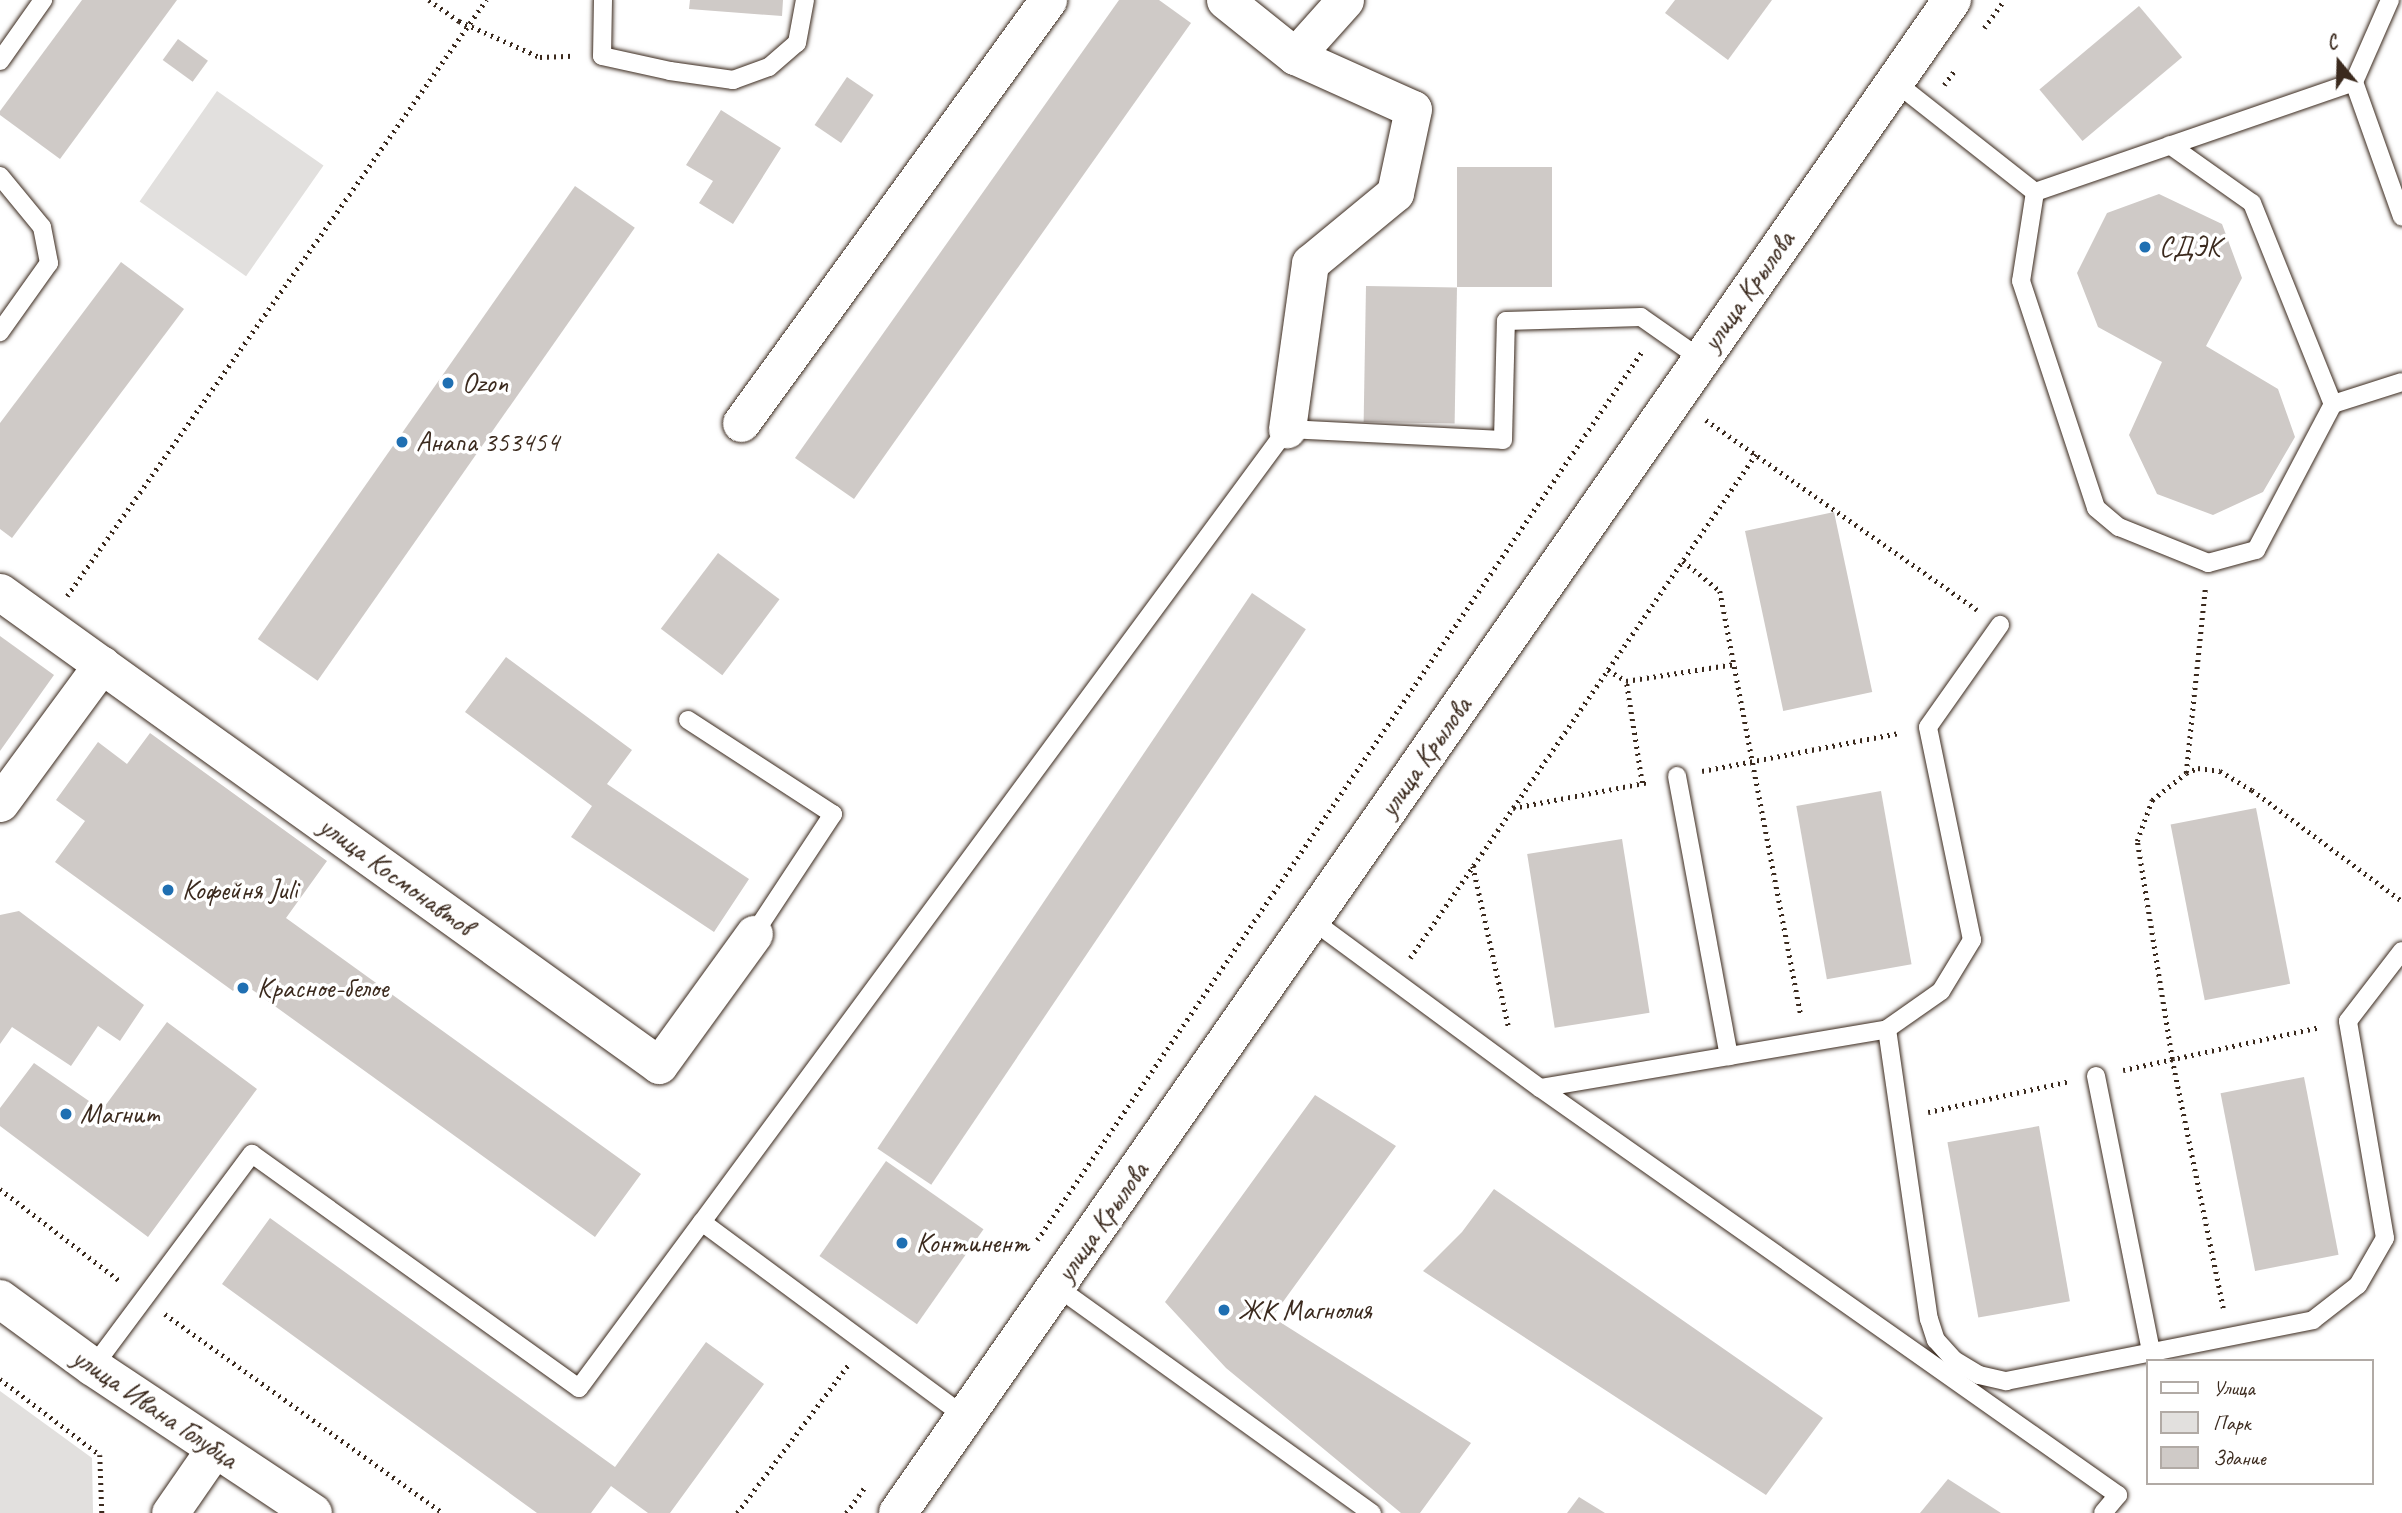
<!DOCTYPE html>
<html>
<head>
<meta charset="utf-8">
<style>
	body { margin:0 }
	#map { position:relative; width:2402px; height:1513px; overflow:hidden; background:#fff; font-family:Caveat,sans-serif }
	div>[style] { position:absolute }
	.green>* { inset:0; background:#e2e0de; transform-origin:0 0 }
	.building>* { inset:0; background:#cfcac7; transform-origin:0 0 }
	.path>* { height:4.5px; margin-top:-2.25px; transform-origin:0; background:repeating-linear-gradient(90deg,#3b2a1e 0 2px,transparent 0 7px) }
	.roads { filter:drop-shadow(0 0 2px #3b2a1e) drop-shadow(0 0 2px #3b2a1e) }
	.service>* { height:18px; margin:-9px; padding:0 9px; transform-origin:9px; border-radius:9px; background:#fff }
	.minor>* { height:37px; margin:-18.5px; padding:0 18.5px; transform-origin:18.5px; border-radius:18.5px; background:#fff }
	.tertiary>* { height:38px; margin:-19px; padding:0 19px; transform-origin:19px; border-radius:19px; background:#fff }
	.dots>* { width:19px; height:19px; translate:-50% -50%; box-sizing:border-box; border:4px solid #fff; border-radius:50% }
	span { translate:-50% -50%; white-space:nowrap; text-align:center; line-height:1.15; -webkit-text-stroke:7px #fff; paint-order:stroke }
	.poi-label { font-size:28px; color:#3b2a1e }
	.left { translate:0 -50%; text-align:left }
	.street-label { font-size:28px; color:#3b2a1e }
	.legend { position:absolute; left:2146px; top:1359px; width:228px; height:126px; box-sizing:border-box; background:#fff; border:2px solid #b1aaa5; margin:0; padding:9px 12px; list-style:none; font-size:21px; color:#3b2a1e }
	.legend li { display:flex; align-items:center; gap:14px; height:35px }
	.legend b { width:35px; border:2px solid #b1aaa5 }
	.north { position:absolute; left:2304px; top:28px; width:70px; height:70px; -webkit-text-stroke:5px #fff; paint-order:stroke; rotate:341deg; font-size:19px; font-weight:700; line-height:28px; text-align:center; color:#3b2a1e }
	.north::after { content:''; display:block; margin:auto; width:24px; height:32px; background:#3b2a1e; clip-path:polygon(50% 0,100% 100%,50% 72%,0 100%) }
</style>
</head>
<body>
<div id="map">
	<div class="green">
		<div style="left:217px;top:91px;width:130px;height:135px;rotate:35deg"></div>
		<div style="clip-path:polygon(0 1391px,92px 1458px,93px 1513px,0 1513px)"></div>
	</div>
	<div class="building">
		<div style="clip-path:polygon(82px 0,177px 0,60px 159px,0 115px,0 111px)"></div>
		<div style="clip-path:polygon(690px 0,783px 0,782px 16px,689px 9px)"></div>
		<div style="clip-path:polygon(1119px 0,1159px 0,1191px 23px,854px 499px,795px 458px)"></div>
		<div style="clip-path:polygon(1675px 0,1772px 0,1728px 60px,1665px 13px)"></div>
		<div style="left:2139px;top:6px;width:67px;height:130px;rotate:50deg"></div>
		<div style="left:178px;top:39px;width:37px;height:26px;rotate:36deg"></div>
		<div style="left:847px;top:77px;width:32px;height:58px;rotate:34deg"></div>
		<div style="clip-path:polygon(721px 110px,781px 148px,733px 224px,699px 203px,713px 181px,686px 165px)"></div>
		<div style="left:1457px;top:167px;width:95px;height:120px"></div>
		<div style="left:575px;top:186px;width:73px;height:553px;rotate:35deg"></div>
		<div style="clip-path:polygon(2159px 194px,2222px 224px,2242px 278px,2206px 346px,2278px 389px,2295px 437px,2263px 492px,2213px 515px,2157px 494px,2129px 435px,2162px 362px,2098px 327px,2077px 273px,2107px 213px)"></div>
		<div style="clip-path:polygon(121px 262px,184px 309px,12px 538px,0 529px,0 423px)"></div>
		<div style="left:1366px;top:286px;width:91px;height:136px;rotate:1deg"></div>
		<div style="left:1834px;top:512px;width:184px;height:91px;rotate:78deg"></div>
		<div style="left:718px;top:553px;width:77px;height:95px;rotate:37deg"></div>
		<div style="left:1252px;top:593px;width:65px;height:670px;rotate:34deg"></div>
		<div style="clip-path:polygon(0 636px,54px 675px,0 751px)"></div>
		<div style="clip-path:polygon(506px 657px,632px 750px,607px 784px,749px 879px,714px 932px,571px 837px,592px 806px,465px 712px)"></div>
		<div style="clip-path:polygon(150px 733px,327px 861px,286px 918px,641px 1174px,595px 1237px,240px 981px,233px 991px,55px 862px,85px 821px,56px 800px,98px 742px,127px 764px)"></div>
		<div style="left:1881px;top:791px;width:176px;height:86px;rotate:80deg"></div>
		<div style="left:2256px;top:808px;width:179px;height:87px;rotate:79deg"></div>
		<div style="left:1622px;top:839px;width:176px;height:96px;rotate:81deg"></div>
		<div style="clip-path:polygon(19px 911px,144px 1005px,120px 1041px,98px 1026px,71px 1066px,12px 1027px,0 1044px,0 915px)"></div>
		<div style="clip-path:polygon(167px 1022px,257px 1089px,148px 1237px,0 1126px,0 1108px,34px 1063px,102px 1110px)"></div>
		<div style="left:2304px;top:1077px;width:181px;height:85px;rotate:79deg"></div>
		<div style="clip-path:polygon(1315px 1095px,1396px 1146px,1272px 1317px,1471px 1443px,1420px 1513px,1401px 1513px,1226px 1368px,1165px 1302px)"></div>
		<div style="left:2039px;top:1126px;width:178px;height:93px;rotate:80deg"></div>
		<div style="left:886px;top:1161px;width:119px;height:116px;rotate:35deg"></div>
		<div style="clip-path:polygon(1494px 1189px,1823px 1418px,1766px 1495px,1423px 1271px,1462px 1232px)"></div>
		<div style="clip-path:polygon(270px 1218px,615px 1467px,706px 1342px,764px 1384px,670px 1513px,648px 1513px,611px 1486px,591px 1513px,537px 1513px,222px 1284px)"></div>
		<div style="clip-path:polygon(1948px 1479px,2001px 1513px,1920px 1513px)"></div>
		<div style="clip-path:polygon(1579px 1497px,1605px 1513px,1567px 1513px)"></div>
	</div>
	<div class="path">
		<div style="left:429px;top:0;width:37px;rotate:35deg"></div>
		<div style="left:459px;top:21px;width:89px;rotate:24deg"></div>
		<div style="left:540px;top:57px;width:33px;rotate:-2deg"></div>
		<div style="left:1984px;top:28px;width:34px;rotate:-54deg"></div>
		<div style="left:1944px;top:85px;width:19px;rotate:-54deg"></div>
		<div style="left:1706px;top:420px;width:331px;rotate:35deg"></div>
		<div style="left:1683px;top:561px;width:48px;rotate:39deg"></div>
		<div style="left:1720px;top:591px;width:432px;rotate:79.2deg"></div>
		<div style="left:67px;top:596px;width:729px;rotate:-54.89deg"></div>
		<div style="left:1608px;top:670px;width:21px;rotate:31deg"></div>
		<div style="left:1702px;top:771px;width:202px;rotate:-10.9deg"></div>
		<div style="left:2186px;top:773px;width:185px;rotate:-84.1deg"></div>
		<div style="left:1642px;top:783px;width:103px;rotate:-98.9deg"></div>
		<div style="left:1626px;top:681px;width:110px;rotate:-8.9deg"></div>
		<div style="left:1513px;top:808px;width:138px;rotate:-10.8deg"></div>
		<div style="left:1473px;top:866px;width:167px;rotate:77.5deg"></div>
		<div style="left:1410px;top:958px;width:611px;rotate:-55.53deg"></div>
		<div style="left:2123px;top:1070px;width:202px;rotate:-12.3deg"></div>
		<div style="left:1928px;top:1112px;width:145px;rotate:-12.3deg"></div>
		<div style="left:0;top:1189px;width:153px;rotate:37.5deg"></div>
		<div style="left:1037px;top:1240px;width:1077px;rotate:-55.75deg"></div>
		<div style="left:2223px;top:1308px;width:254px;rotate:-101.6deg"></div>
		<div style="left:2172px;top:1059px;width:221px;rotate:-99.1deg"></div>
		<div style="left:2137px;top:841px;width:44px;rotate:-69.9deg"></div>
		<div style="left:2152px;top:800px;width:43px;rotate:-38.5deg"></div>
		<div style="left:2186px;top:773px;width:13px;rotate:-23deg"></div>
		<div style="left:2198px;top:768px;width:22px;rotate:8deg"></div>
		<div style="left:2220px;top:771px;width:37px;rotate:31deg"></div>
		<div style="left:2252px;top:790px;width:187px;rotate:36.5deg"></div>
		<div style="left:165px;top:1314px;width:342px;rotate:35.6deg"></div>
		<div style="left:0;top:1379px;width:126px;rotate:37.2deg"></div>
		<div style="left:100px;top:1455px;width:58px;rotate:88deg"></div>
		<div style="left:737px;top:1513px;width:185px;rotate:-53.1deg"></div>
		<div style="left:846px;top:1513px;width:31px;rotate:-54deg"></div>
	</div>
	<div class="roads">
		<div class="service">
			<div style="left:603px;top:0;width:56px;rotate:91deg"></div>
			<div style="left:602px;top:56px;width:70px;rotate:12.4deg"></div>
			<div style="left:670px;top:71px;width:64px;rotate:8.1deg"></div>
			<div style="left:733px;top:80px;width:38px;rotate:-20deg"></div>
			<div style="left:769px;top:67px;width:37px;rotate:-41deg"></div>
			<div style="left:797px;top:43px;width:44px;rotate:-79.5deg"></div>
			<div style="left:0;top:61px;width:75px;rotate:-54.8deg"></div>
			<div style="left:1895px;top:82px;width:178px;rotate:38.2deg"></div>
			<div style="left:2035px;top:192px;width:90px;rotate:98.9deg"></div>
			<div style="left:2021px;top:281px;width:239px;rotate:71.7deg"></div>
			<div style="left:2096px;top:508px;width:30px;rotate:40deg"></div>
			<div style="left:2119px;top:527px;width:96px;rotate:22deg"></div>
			<div style="left:2208px;top:563px;width:50px;rotate:-15.2deg"></div>
			<div style="left:2256px;top:550px;width:165px;rotate:-62.2deg"></div>
			<div style="left:2333px;top:404px;width:72px;rotate:-17.7deg"></div>
			<div style="left:2354px;top:82px;width:143px;rotate:70.4deg"></div>
			<div style="left:2170px;top:145px;width:100px;rotate:35.3deg"></div>
			<div style="left:2252px;top:203px;width:217px;rotate:68.1deg"></div>
			<div style="left:0;top:176px;width:66px;rotate:50.5deg"></div>
			<div style="left:42px;top:227px;width:37px;rotate:79deg"></div>
			<div style="left:49px;top:263px;width:85px;rotate:125.4deg"></div>
			<div style="left:2035px;top:192px;width:337px;rotate:-19deg"></div>
			<div style="left:2354px;top:82px;width:90px;rotate:-66.3deg"></div>
			<div style="left:688px;top:720px;width:173px;rotate:33deg"></div>
			<div style="left:833px;top:814px;width:144px;rotate:123.4deg"></div>
			<div style="left:1677px;top:776px;width:285px;rotate:79.5deg"></div>
			<div style="left:1312px;top:920px;width:283px;rotate:36.4deg"></div>
			<div style="left:1540px;top:1088px;width:352px;rotate:-9.6deg"></div>
			<div style="left:1887px;top:1029px;width:293px;rotate:81.8deg"></div>
			<div style="left:1929px;top:1319px;width:22px;rotate:72deg"></div>
			<div style="left:1936px;top:1340px;width:27px;rotate:48deg"></div>
			<div style="left:1954px;top:1360px;width:29px;rotate:31deg"></div>
			<div style="left:1979px;top:1375px;width:28px;rotate:13deg"></div>
			<div style="left:2006px;top:1381px;width:313px;rotate:-11.2deg"></div>
			<div style="left:2313px;top:1320px;width:57px;rotate:-37.9deg"></div>
			<div style="left:2358px;top:1285px;width:54px;rotate:-60.1deg"></div>
			<div style="left:2385px;top:1238px;width:220px;rotate:-99.7deg"></div>
			<div style="left:2348px;top:1021px;width:88px;rotate:-52.4deg"></div>
			<div style="left:1887px;top:1029px;width:66px;rotate:-35.1deg"></div>
			<div style="left:1941px;top:991px;width:60px;rotate:-58.7deg"></div>
			<div style="left:1972px;top:940px;width:217px;rotate:-101.7deg"></div>
			<div style="left:1928px;top:727px;width:125px;rotate:-54.8deg"></div>
			<div style="left:2096px;top:1076px;width:281px;rotate:78.7deg"></div>
			<div style="left:1540px;top:1088px;width:707px;rotate:35.15deg"></div>
			<div style="left:2118px;top:1495px;width:23px;rotate:130deg"></div>
			<div style="left:702px;top:1222px;width:985px;rotate:-53.58deg"></div>
			<div style="left:1287px;top:429px;width:216px;rotate:2.9deg"></div>
			<div style="left:1503px;top:440px;width:119px;rotate:-88.6deg"></div>
			<div style="left:1506px;top:321px;width:135px;rotate:-1.7deg"></div>
			<div style="left:1641px;top:317px;width:73px;rotate:35deg"></div>
			<div style="left:1057px;top:1287px;width:388px;rotate:35.7deg"></div>
			<div style="left:93px;top:1367px;width:266px;rotate:-53.3deg"></div>
			<div style="left:252px;top:1154px;width:402px;rotate:35.6deg"></div>
			<div style="left:579px;top:1388px;width:207px;rotate:-53.5deg"></div>
			<div style="left:702px;top:1222px;width:328px;rotate:36.5deg"></div>
		</div>
		<div class="minor">
			<div style="left:1225px;top:0;width:90px;rotate:38.7deg"></div>
			<div style="left:1295px;top:56px;width:129px;rotate:24.2deg"></div>
			<div style="left:1413px;top:109px;width:86px;rotate:102.1deg"></div>
			<div style="left:1395px;top:193px;width:110px;rotate:140.5deg"></div>
			<div style="left:1310px;top:263px;width:168px;rotate:97.9deg"></div>
			<div style="left:1295px;top:56px;width:75px;rotate:-48.2deg"></div>
			<div style="left:741px;top:423px;width:523px;rotate:-54.03deg"></div>
			<div style="left:0;top:592px;width:811px;rotate:35.67deg"></div>
			<div style="left:659px;top:1065px;width:162px;rotate:-54.1deg"></div>
			<div style="left:0;top:803px;width:172px;rotate:-53.7deg"></div>
			<div style="left:170px;top:1513px;width:79px;rotate:-55.3deg"></div>
		</div>
		<div class="tertiary">
			<div style="left:0;top:1299px;width:115px;rotate:36.2deg"></div>
			<div style="left:93px;top:1367px;width:264px;rotate:33.6deg"></div>
			<div style="left:898px;top:1513px;width:1844px;rotate:-55.14deg"></div>
		</div>
	</div>
	<div class="dots">
		<div style="left:2145px;top:247px;background:#1f6fb2"></div>
		<div style="left:448px;top:383px;background:#1f6fb2"></div>
		<div style="left:402px;top:442px;background:#1f6fb2"></div>
		<div style="left:168px;top:890px;background:#1f6fb2"></div>
		<div style="left:243px;top:988px;background:#1f6fb2"></div>
		<div style="left:66px;top:1114px;background:#1f6fb2"></div>
		<div style="left:902px;top:1243px;background:#1f6fb2"></div>
		<div style="left:1224px;top:1310px;background:#1f6fb2"></div>
	</div>
	<div class="poi-label">
		<span class="left" style="left:2159px;top:247px">СДЭК</span>
		<span class="left" style="left:462px;top:383px">Ozon</span>
		<span class="left" style="left:416px;top:442px">Анапа 353454</span>
		<span class="left" style="left:182px;top:890px">Кофейня Juli</span>
		<span class="left" style="left:257px;top:988px">Красное-белое</span>
		<span class="left" style="left:80px;top:1114px">Магнит</span>
		<span class="left" style="left:916px;top:1243px">Континент</span>
		<span class="left" style="left:1238px;top:1310px">ЖК Магнолия</span>
	</div>
	<div class="street-label">
		<span style="left:1748px;top:291px;rotate:-55deg">улица Крылова</span>
		<span style="left:1425px;top:757px;rotate:-55deg">улица Крылова</span>
		<span style="left:396px;top:876px;rotate:36deg">улица Космонавтов</span>
		<span style="left:1102px;top:1222px;rotate:-55deg">улица Крылова</span>
		<span style="left:155px;top:1408px;rotate:34deg">улица Ивана Голубца</span>
	</div>
	<ul class="legend">
	<li><b style="height:9px;background:#fff"></b>Улица</li>
	<li><b style="height:19px;background:#e2e0de"></b>Парк</li>
	<li><b style="height:19px;background:#cfcac7"></b>Здание</li>
	</ul>
	<div class="north">С</div>
</div>
</body>
</html>
